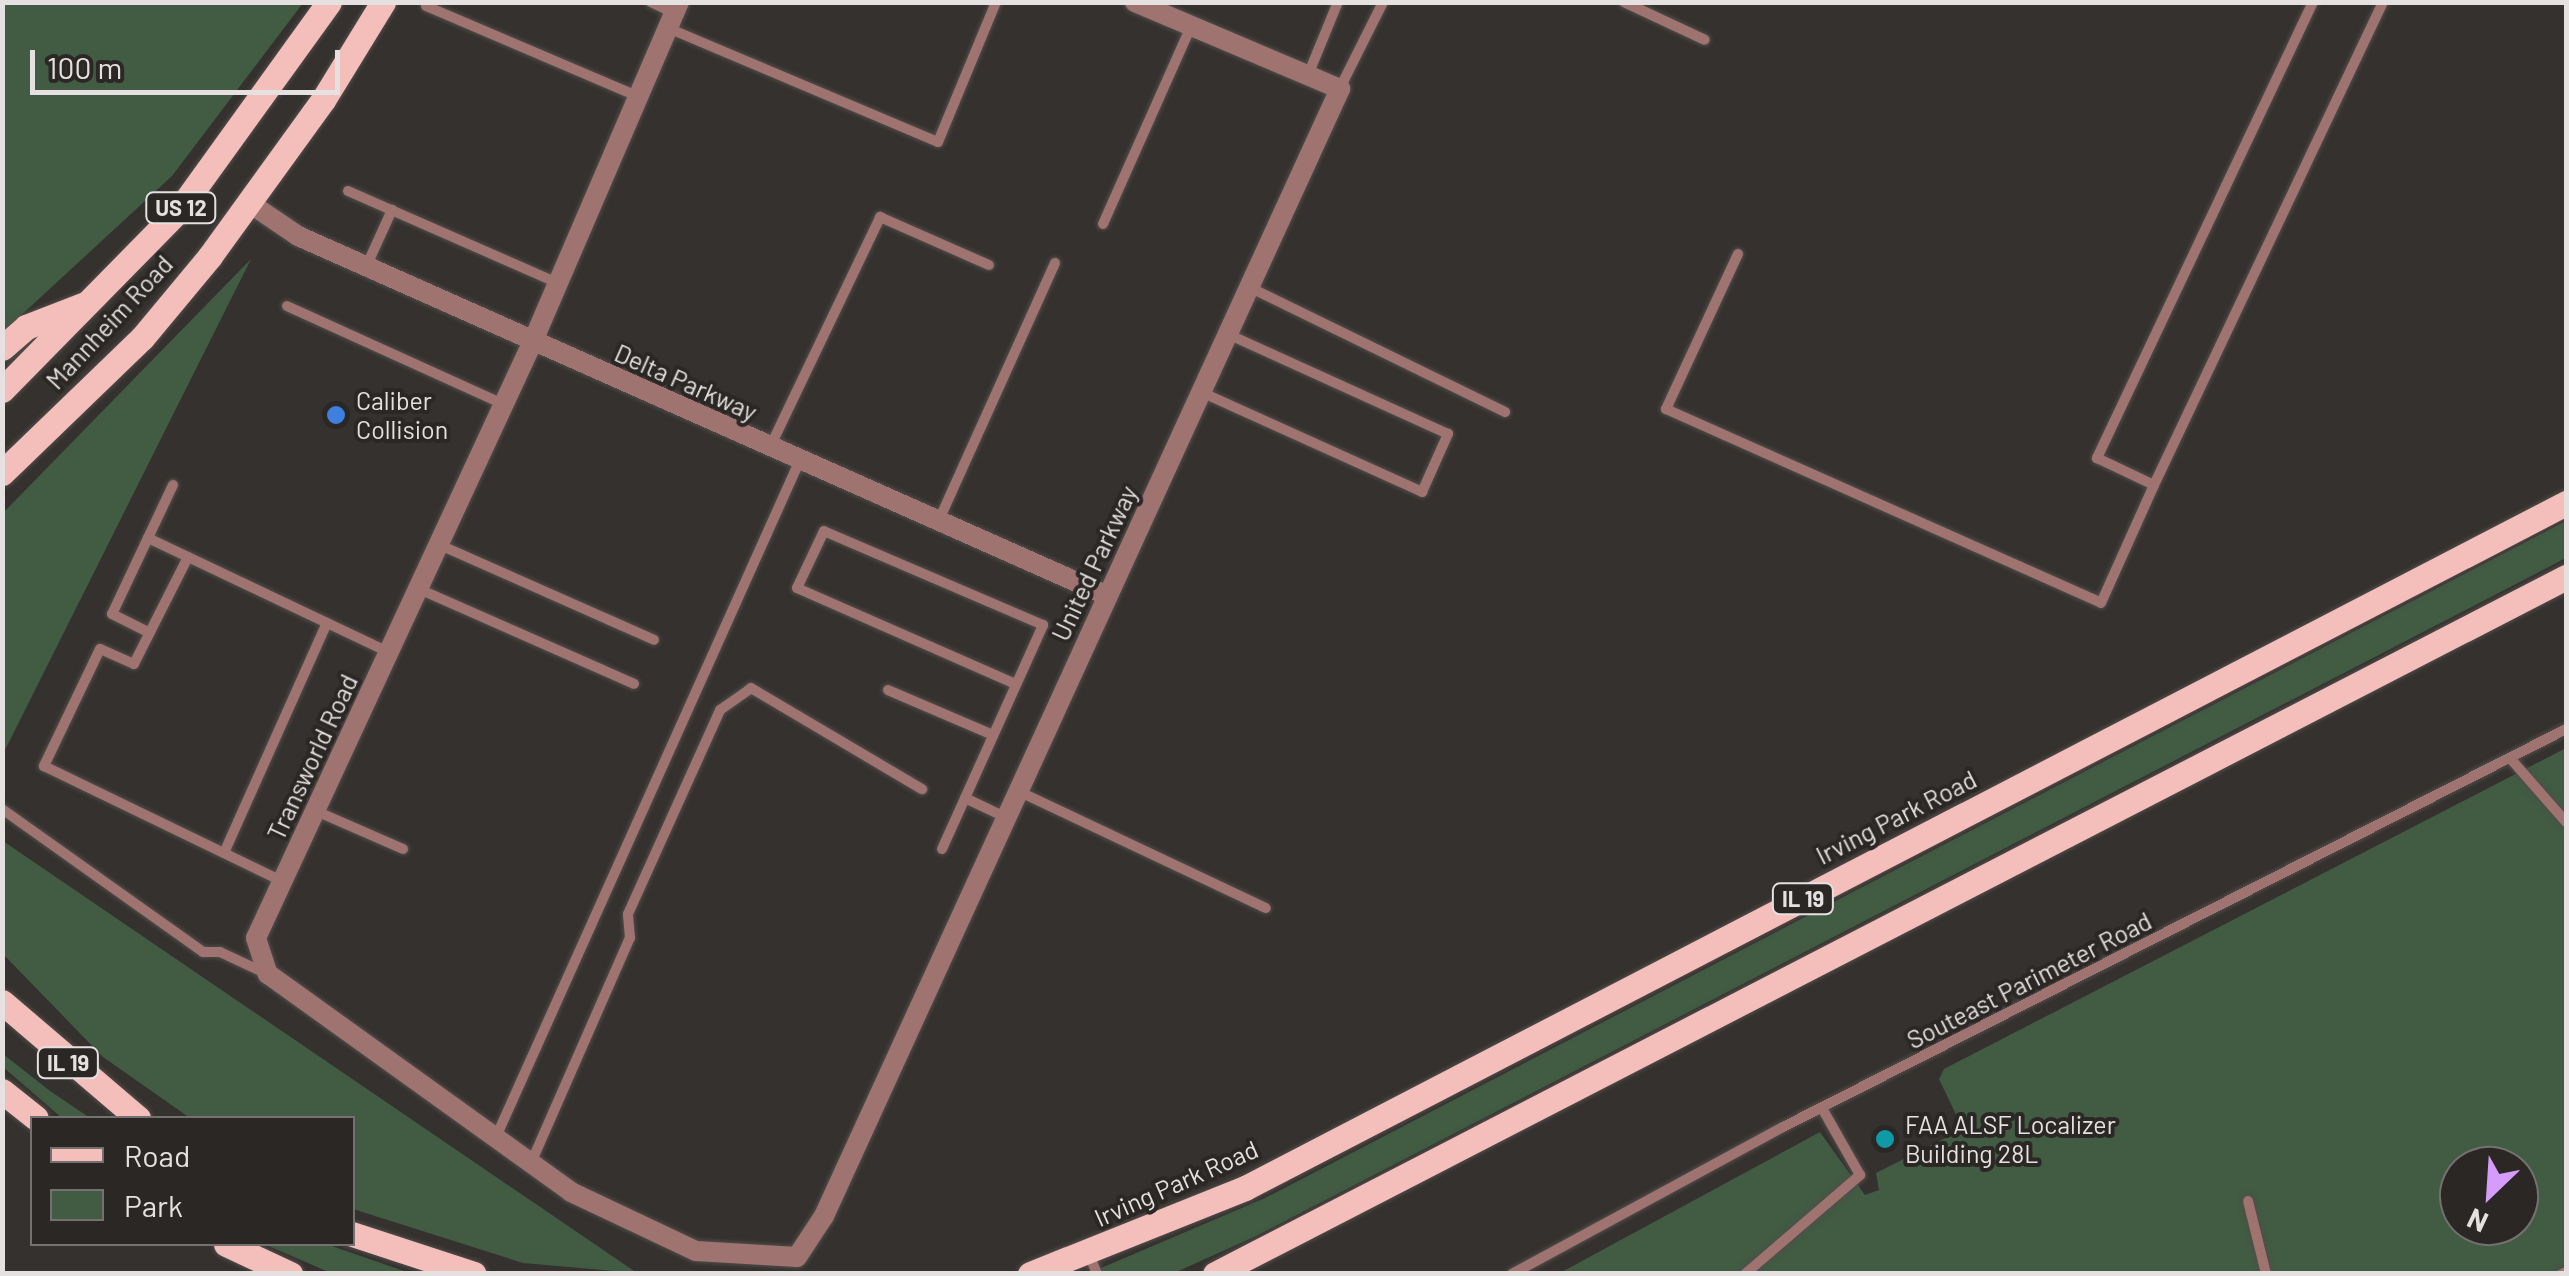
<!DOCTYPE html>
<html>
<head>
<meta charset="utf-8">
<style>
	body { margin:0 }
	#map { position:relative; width:2569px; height:1276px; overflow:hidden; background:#35312e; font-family:Barlow,sans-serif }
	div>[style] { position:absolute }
	.green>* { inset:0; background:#415c43 }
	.roads { filter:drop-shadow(0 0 2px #514d4a) drop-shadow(0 0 2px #514d4a) }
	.lane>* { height:10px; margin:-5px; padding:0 5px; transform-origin:5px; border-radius:5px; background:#9e7370 }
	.street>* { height:20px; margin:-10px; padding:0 10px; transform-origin:10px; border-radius:10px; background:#9e7370 }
	.primary>* { height:25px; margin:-12.5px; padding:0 12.5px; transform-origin:12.5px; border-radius:12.5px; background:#f4beba }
	.dots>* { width:28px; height:28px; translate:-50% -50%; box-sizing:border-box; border:5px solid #2b2725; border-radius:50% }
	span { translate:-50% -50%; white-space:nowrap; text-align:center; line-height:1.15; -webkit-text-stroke:8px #2b2725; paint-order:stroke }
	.shield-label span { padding:2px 8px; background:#2b2725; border:2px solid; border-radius:8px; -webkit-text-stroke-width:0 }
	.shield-label { font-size:22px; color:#e4e1e0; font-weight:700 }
	.street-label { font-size:25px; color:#e4e1e0 }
	.poi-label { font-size:25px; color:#e4e1e0 }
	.left { translate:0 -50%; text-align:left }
	.frame { position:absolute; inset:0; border:5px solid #e4e1e0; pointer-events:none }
	.legend { position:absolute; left:30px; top:1116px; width:325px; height:130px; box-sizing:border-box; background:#2b2725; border:2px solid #757170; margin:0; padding:12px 18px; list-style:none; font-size:30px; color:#e4e1e0 }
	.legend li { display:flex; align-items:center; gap:20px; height:50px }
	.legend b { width:50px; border:2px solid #757170 }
	.north { position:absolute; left:2439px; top:1146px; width:100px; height:100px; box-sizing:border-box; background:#2b2725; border:2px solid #757170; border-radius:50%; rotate:205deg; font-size:28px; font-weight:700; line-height:40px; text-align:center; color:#e4e1e0 }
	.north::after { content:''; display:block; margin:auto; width:35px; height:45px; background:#d59cfb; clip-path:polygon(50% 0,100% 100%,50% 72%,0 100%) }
	.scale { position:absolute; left:30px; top:50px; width:310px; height:45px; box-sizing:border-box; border:5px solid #e4e1e0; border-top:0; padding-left:12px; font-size:30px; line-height:35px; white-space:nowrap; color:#e4e1e0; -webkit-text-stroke:8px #2b2725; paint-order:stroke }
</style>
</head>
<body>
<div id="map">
	<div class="green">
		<div style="clip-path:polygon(3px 3px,303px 3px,172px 176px,3px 332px)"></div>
		<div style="clip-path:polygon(251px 259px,3px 754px,3px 513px)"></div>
		<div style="clip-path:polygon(2566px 521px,2566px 558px,1254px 1237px,1174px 1273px,1087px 1274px,1265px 1198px)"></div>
		<div style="clip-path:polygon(evenodd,2566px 748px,2566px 1273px,1558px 1274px,1820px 1132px,1865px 1195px,1879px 1190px,1876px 1173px,1963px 1129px,1939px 1079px,1944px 1069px,2566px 748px,2459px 1166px,2519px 1166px,2519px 1226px,2459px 1226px,2459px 1166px)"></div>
		<div style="clip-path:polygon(2px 841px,3px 841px,637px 1273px,523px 1263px,353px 1209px,352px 1118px,190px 1118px,103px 1057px,3px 954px)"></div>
		<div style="clip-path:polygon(3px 1054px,50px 1091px,90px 1118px,62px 1118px,3px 1067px)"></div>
		<div style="clip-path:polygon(264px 1244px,326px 1244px,410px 1273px,331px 1273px)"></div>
	</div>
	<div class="roads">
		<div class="lane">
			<div style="left:651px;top:2px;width:25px;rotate:26deg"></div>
			<div style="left:1624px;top:2px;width:89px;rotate:25.1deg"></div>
			<div style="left:2313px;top:2px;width:505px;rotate:115.35deg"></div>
			<div style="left:2097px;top:458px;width:63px;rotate:25.3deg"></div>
			<div style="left:2154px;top:485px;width:535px;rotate:-64.63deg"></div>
			<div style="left:426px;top:6px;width:229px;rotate:23.1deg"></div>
			<div style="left:668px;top:28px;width:293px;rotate:22.9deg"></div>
			<div style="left:938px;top:142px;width:152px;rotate:-67.5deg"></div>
			<div style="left:1308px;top:75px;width:79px;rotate:-67.7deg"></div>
			<div style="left:1340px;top:88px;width:96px;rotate:-63.4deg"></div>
			<div style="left:348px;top:191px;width:229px;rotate:23.7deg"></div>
			<div style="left:1103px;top:224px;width:217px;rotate:-66deg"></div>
			<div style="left:1738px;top:254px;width:171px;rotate:114.9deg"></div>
			<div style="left:1666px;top:409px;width:476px;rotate:24deg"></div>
			<div style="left:2101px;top:603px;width:129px;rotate:-65.8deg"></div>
			<div style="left:366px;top:267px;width:63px;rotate:-65.5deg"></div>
			<div style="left:1249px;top:287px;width:285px;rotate:26deg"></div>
			<div style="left:287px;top:306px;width:237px;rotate:24.4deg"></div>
			<div style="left:1201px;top:392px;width:243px;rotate:24.3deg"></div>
			<div style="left:1422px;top:492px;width:64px;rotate:-65.9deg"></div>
			<div style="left:1448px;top:434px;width:242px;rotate:-155.6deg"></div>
			<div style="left:771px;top:445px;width:253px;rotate:-64.4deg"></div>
			<div style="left:880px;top:217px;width:119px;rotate:23.8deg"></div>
			<div style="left:173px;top:485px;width:59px;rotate:115.3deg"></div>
			<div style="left:148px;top:538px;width:266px;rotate:25.4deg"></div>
			<div style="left:939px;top:520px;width:282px;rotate:-65.7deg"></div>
			<div style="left:148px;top:538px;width:84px;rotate:115.3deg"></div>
			<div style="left:112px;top:614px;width:42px;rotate:26.6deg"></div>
			<div style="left:440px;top:545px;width:234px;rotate:23.9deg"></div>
			<div style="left:188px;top:557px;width:120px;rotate:116.8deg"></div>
			<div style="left:134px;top:664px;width:37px;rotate:-156deg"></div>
			<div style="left:100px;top:649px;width:130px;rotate:115.6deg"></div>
			<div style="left:44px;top:766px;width:264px;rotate:25.8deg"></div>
			<div style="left:419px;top:589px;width:235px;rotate:23.8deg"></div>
			<div style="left:888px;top:690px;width:114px;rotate:23.2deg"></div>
			<div style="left:2510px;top:758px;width:85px;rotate:48.8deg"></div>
			<div style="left:1018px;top:791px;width:274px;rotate:25.3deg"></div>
			<div style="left:2px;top:809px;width:247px;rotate:35.4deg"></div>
			<div style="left:203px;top:952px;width:17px"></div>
			<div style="left:220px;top:952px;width:52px;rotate:25.1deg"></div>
			<div style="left:316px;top:811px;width:95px;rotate:23.6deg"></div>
			<div style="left:1005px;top:817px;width:44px;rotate:-154.6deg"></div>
			<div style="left:965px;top:798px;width:190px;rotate:-65.7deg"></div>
			<div style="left:1043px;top:625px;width:238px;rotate:-156.8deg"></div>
			<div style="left:824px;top:531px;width:63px;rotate:115.3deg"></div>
			<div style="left:797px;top:588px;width:239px;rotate:23.7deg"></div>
			<div style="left:942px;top:849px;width:56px;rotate:-65.7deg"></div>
			<div style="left:224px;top:853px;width:252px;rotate:-65.9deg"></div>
			<div style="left:496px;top:1137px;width:742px;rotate:-65.82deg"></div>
			<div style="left:531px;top:1163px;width:246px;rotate:-66.3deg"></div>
			<div style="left:630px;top:938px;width:24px;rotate:-95deg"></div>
			<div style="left:628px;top:914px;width:224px;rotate:-65.7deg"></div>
			<div style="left:720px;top:710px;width:38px;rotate:-35deg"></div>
			<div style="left:751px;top:688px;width:199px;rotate:30.6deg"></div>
			<div style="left:2248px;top:1201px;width:75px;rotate:76.1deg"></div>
			<div style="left:1089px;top:1254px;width:22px;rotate:68deg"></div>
			<div style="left:1512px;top:1274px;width:308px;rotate:-28.5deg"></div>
			<div style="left:1783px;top:1127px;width:878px;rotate:-26.94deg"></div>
			<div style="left:1745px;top:1274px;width:152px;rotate:-40.7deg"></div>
			<div style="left:1860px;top:1175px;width:77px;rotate:-119.6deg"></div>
			<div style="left:2562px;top:1274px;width:4px;rotate:-27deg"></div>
		</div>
		<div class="street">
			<div style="left:679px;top:2px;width:369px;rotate:113.3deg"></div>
			<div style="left:533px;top:341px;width:658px;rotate:114.89deg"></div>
			<div style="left:256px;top:938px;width:38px;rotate:72deg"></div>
			<div style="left:268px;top:974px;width:373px;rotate:35.7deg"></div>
			<div style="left:571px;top:1192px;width:138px;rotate:25.3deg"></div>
			<div style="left:696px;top:1251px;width:101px;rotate:3.4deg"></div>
			<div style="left:797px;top:1257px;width:49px;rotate:-56.6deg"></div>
			<div style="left:824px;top:1216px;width:1240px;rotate:-65.4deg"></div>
			<div style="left:1340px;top:89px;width:223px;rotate:-157deg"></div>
			<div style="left:251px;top:204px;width:57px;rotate:34.2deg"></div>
			<div style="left:298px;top:236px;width:884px;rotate:23.96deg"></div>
		</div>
		<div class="primary">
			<div style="left:2px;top:348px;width:32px;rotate:-41deg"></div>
			<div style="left:26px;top:327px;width:63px;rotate:-21.3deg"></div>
			<div style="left:2px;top:390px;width:252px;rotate:-45.5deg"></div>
			<div style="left:179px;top:210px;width:256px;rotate:-54.2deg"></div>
			<div style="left:2px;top:473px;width:194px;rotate:-44deg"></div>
			<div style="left:142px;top:338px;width:107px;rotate:-50.3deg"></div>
			<div style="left:210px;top:256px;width:193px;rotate:-54.1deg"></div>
			<div style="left:323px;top:100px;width:115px;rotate:-58.5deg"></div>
			<div style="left:2px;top:1002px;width:179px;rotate:40.5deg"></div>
			<div style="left:2px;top:1091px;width:43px;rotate:38.5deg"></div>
			<div style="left:352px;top:1234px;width:128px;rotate:18.2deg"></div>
			<div style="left:226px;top:1244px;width:71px;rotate:25.1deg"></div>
			<div style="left:1030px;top:1274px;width:232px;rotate:-21.8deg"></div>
			<div style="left:1245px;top:1188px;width:1488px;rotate:-27.41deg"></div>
			<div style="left:1215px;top:1274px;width:1520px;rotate:-27.29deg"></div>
		</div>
	</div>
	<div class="dots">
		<div style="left:336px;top:415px;background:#3f7fe0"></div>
		<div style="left:1885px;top:1139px;background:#0f9aa8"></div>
	</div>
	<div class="shield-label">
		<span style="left:181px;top:208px">US 12</span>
		<span style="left:1803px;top:899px">IL 19</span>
		<span style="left:68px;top:1063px">IL 19</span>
	</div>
	<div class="street-label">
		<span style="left:109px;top:322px;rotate:-47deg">Mannheim Road</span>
		<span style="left:686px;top:382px;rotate:24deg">Delta Parkway</span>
		<span style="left:1094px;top:563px;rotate:-65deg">United Parkway</span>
		<span style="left:312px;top:757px;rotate:-65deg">Transworld Road</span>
		<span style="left:1896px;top:817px;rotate:-27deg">Irving Park Road</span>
		<span style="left:2029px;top:980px;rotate:-27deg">Souteast Parimeter Road</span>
		<span style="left:1176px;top:1183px;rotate:-24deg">Irving Park Road</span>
	</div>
	<div class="poi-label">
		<span class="left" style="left:356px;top:415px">Caliber<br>Collision</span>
		<span class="left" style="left:1905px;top:1139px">FAA ALSF Localizer<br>Building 28L</span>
	</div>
	<div class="frame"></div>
	<ul class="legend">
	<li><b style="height:12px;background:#f4beba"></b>Road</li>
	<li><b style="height:28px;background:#415c43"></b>Park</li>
	</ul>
	<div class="north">N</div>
	<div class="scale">100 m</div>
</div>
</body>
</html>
